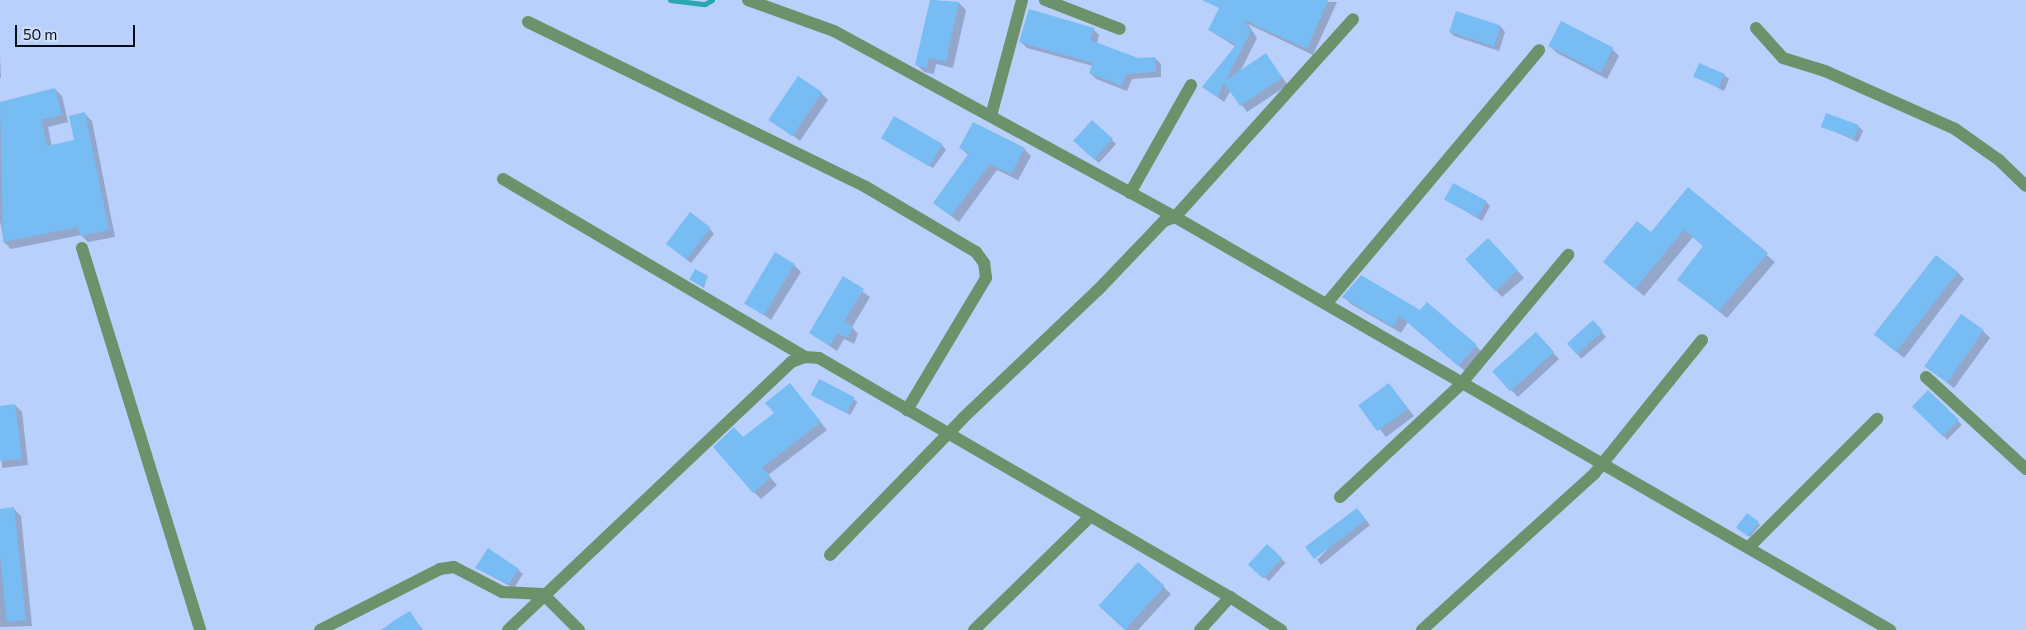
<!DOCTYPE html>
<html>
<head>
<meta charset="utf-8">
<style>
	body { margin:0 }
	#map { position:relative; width:2026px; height:630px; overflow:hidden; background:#b9d0fd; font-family:Commissioner,sans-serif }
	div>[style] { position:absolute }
	.shadow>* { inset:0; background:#0003; transform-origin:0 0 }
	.stream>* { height:5px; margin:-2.5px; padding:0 2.5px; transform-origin:2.5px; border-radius:2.5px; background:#29a8b3 }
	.building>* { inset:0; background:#77bcf3; transform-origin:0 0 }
	.minor>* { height:12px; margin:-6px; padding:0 6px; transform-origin:6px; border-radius:6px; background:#6b926a }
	span { translate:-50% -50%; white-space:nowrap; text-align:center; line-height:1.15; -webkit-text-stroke:4.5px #cfddf8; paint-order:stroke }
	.scale { position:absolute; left:15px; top:25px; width:120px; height:22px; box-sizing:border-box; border:2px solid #050c1a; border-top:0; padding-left:6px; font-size:15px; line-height:18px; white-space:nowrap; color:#050c1a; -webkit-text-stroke:4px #cfddf8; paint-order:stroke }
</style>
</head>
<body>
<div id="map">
	<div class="shadow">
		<div style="clip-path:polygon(931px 0,959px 3px,966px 10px,953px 68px,936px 64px,934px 74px,924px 72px,917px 65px)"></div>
		<div style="clip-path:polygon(1225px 0,1337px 2px,1313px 55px,1248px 24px,1257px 38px,1240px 72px,1266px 55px,1288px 85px,1247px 112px,1231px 90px,1224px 102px,1204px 87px,1236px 47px,1209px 30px)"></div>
		<div style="clip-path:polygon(1456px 13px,1501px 27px,1505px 32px,1499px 51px,1454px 36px,1450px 32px)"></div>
		<div style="clip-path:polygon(1093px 29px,1099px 35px,1097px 43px,1137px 59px,1155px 58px,1161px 64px,1161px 77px,1132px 79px,1127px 91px,1096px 79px,1090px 73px,1093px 66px,1027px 48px,1021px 42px)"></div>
		<div style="clip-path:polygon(1550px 46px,1612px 49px,1619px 56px,1607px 79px,1557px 53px)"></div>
		<div style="clip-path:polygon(0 54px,1px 78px,0 78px)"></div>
		<div style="clip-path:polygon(1724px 75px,1729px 79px,1724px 91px,1695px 76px)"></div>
		<div style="clip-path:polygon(55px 89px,62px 96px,68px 122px,48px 127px,52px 147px,75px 141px,85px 114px,92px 121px,115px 237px,88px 242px,81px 235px,11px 249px,4px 242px,0 221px,0 103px)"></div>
		<div style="clip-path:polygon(821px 93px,828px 100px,800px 141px,771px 119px)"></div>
		<div style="clip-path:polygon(1822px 126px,1858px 126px,1863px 131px,1858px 142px)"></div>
		<div style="clip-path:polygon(884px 138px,942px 145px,946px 150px,933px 168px)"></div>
		<div style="clip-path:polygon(1112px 140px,1116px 144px,1099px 163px,1079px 146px)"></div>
		<div style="clip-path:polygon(961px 148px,1024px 149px,1031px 156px,1018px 180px,997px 170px,959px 222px,934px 203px,969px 156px)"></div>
		<div style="clip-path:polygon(1688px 189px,1775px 262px,1727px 318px,1679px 279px,1704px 246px,1693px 237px,1644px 296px,1613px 270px,1651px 234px)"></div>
		<div style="clip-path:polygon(1445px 199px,1486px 202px,1490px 206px,1482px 221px)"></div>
		<div style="clip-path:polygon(710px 229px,714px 234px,691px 263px,672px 248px)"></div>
		<div style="clip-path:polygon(1495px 246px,1524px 278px,1502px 297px,1467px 259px)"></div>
		<div style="clip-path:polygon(794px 265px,801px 272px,771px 320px,746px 302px)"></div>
		<div style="clip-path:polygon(1957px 272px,1964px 279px,1904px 358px,1876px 335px)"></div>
		<div style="clip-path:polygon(707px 277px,704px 288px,693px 281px)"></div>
		<div style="clip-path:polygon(1361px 277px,1476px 346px,1483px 353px,1466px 372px,1408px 322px,1401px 333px,1351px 304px,1344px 297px)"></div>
		<div style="clip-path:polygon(843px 278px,870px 297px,852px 327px,858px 334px,854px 344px,844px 339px,837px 351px,810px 333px)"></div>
		<div style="left:1593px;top:322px;width:20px;height:33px;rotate:49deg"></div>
		<div style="clip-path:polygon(1983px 331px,1990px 338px,1954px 388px,1925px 366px)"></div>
		<div style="clip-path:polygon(1542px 341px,1559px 359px,1518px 397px,1511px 390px)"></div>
		<div style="left:820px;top:381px;width:43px;height:15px;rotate:29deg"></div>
		<div style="clip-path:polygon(790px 385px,827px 430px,768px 475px,777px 485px,761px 499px,754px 492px,744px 439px,776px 413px)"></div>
		<div style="clip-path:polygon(1395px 392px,1414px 416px,1386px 437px,1361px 406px)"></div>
		<div style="left:1928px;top:392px;width:47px;height:21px;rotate:44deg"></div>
		<div style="clip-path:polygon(15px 405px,22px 412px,28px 465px,2px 468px,0 407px)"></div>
		<div style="clip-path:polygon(0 509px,14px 509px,21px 516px,32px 626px,0 627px)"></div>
		<div style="clip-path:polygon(1361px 514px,1370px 525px,1321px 565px,1317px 560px)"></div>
		<div style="clip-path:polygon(1758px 523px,1760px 525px,1750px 537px,1739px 529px)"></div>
		<div style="left:1267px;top:546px;width:25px;height:25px;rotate:42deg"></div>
		<div style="clip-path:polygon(1138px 563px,1171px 594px,1138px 630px,1125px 630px,1106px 612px)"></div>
		<div style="clip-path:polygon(476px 568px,518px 570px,523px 574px,514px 588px)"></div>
		<div style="clip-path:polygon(410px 613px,423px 630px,385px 630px)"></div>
	</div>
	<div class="stream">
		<div style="left:670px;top:0;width:35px;rotate:7deg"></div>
		<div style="left:705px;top:4px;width:8px;rotate:-30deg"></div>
	</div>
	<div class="building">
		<div style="clip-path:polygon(930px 0,959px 2px,946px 62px,929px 58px,927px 68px,915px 65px)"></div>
		<div style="clip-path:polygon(1202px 0,1328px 0,1307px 49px,1244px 20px,1251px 31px,1226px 80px,1266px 53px,1282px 78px,1240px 106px,1224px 83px,1217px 97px,1202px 87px,1236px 45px,1208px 30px,1219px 8px)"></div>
		<div style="clip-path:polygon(1029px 9px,1094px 28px,1090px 40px,1138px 58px,1155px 57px,1156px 72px,1126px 74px,1121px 86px,1089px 73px,1093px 63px,1019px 42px)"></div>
		<div style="left:1456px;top:11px;width:47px;height:22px;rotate:18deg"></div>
		<div style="left:1561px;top:21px;width:59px;height:28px;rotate:27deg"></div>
		<div style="left:1699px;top:63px;width:28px;height:15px;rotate:23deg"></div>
		<div style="left:798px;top:76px;width:29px;height:53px;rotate:34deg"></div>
		<div style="clip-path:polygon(55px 88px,62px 115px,41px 120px,47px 146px,74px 140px,69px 116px,85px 112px,109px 230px,80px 236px,78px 227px,3px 242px,0 102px)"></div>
		<div style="left:1826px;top:113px;width:35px;height:15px;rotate:20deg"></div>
		<div style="left:894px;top:116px;width:56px;height:26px;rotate:30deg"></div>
		<div style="left:1092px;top:120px;width:28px;height:28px;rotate:42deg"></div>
		<div style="clip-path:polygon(973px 122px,1025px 148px,1011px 174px,990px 164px,951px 216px,933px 203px,969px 153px,959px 148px)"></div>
		<div style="left:1453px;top:183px;width:38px;height:19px;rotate:28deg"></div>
		<div style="clip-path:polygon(1688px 187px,1768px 253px,1719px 311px,1677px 280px,1703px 246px,1684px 230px,1635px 289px,1603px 262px,1637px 221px,1651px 232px)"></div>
		<div style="left:690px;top:212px;width:26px;height:40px;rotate:37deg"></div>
		<div style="left:1488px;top:238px;width:44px;height:31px;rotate:47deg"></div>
		<div style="left:775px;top:252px;width:23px;height:60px;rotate:31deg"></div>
		<div style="left:1936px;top:255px;width:28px;height:101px;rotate:38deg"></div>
		<div style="left:695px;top:269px;width:15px;height:12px;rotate:28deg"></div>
		<div style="clip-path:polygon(1361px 275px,1420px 310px,1427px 302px,1477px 345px,1458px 366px,1400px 316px,1393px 327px,1342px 297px)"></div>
		<div style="clip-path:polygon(843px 276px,864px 289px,844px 322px,853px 326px,847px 338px,837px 333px,830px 346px,809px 333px)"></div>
		<div style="left:1961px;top:314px;width:28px;height:64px;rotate:35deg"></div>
		<div style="left:1593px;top:320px;width:15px;height:35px;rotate:48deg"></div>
		<div style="left:1536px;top:332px;width:27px;height:59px;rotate:48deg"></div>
		<div style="left:819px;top:379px;width:40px;height:18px;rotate:27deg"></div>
		<div style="clip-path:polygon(790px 383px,821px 422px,762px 468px,771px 477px,753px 493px,713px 447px,734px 427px,743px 437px,774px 413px,765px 403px)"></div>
		<div style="left:1389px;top:383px;width:32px;height:38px;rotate:54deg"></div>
		<div style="left:1928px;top:390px;width:43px;height:23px;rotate:44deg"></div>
		<div style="clip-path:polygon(15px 404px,22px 459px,0 461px,0 406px)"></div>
		<div style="clip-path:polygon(14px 507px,26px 620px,7px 622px,0 556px,0 509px)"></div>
		<div style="left:1357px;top:508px;width:15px;height:65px;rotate:53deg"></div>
		<div style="left:1747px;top:513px;width:15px;height:18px;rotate:37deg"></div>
		<div style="left:1267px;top:544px;width:21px;height:28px;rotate:43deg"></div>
		<div style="clip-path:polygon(488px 548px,519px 569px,509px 584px,475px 568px)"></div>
		<div style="left:1138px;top:562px;width:36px;height:59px;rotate:42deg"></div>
		<div style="clip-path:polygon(410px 611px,422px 630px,381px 630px,395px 620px)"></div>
	</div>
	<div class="minor">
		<div style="left:748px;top:0;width:91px;rotate:19.8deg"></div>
		<div style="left:834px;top:31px;width:388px;rotate:28.6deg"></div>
		<div style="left:1175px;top:217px;width:266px;rotate:-48deg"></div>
		<div style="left:1045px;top:0;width:80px;rotate:21.1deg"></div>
		<div style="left:528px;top:22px;width:376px;rotate:26deg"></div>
		<div style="left:866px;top:187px;width:128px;rotate:30.6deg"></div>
		<div style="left:976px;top:252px;width:14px;rotate:54deg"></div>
		<div style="left:984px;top:263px;width:15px;rotate:82deg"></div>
		<div style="left:986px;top:278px;width:154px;rotate:120.9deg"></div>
		<div style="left:1756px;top:28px;width:40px;rotate:48deg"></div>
		<div style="left:1783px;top:58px;width:44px;rotate:17.2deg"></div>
		<div style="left:1825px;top:71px;width:142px;rotate:24deg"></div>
		<div style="left:1955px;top:129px;width:54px;rotate:35.2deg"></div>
		<div style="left:1999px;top:160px;width:37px;rotate:44deg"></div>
		<div style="left:991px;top:116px;width:120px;rotate:-75deg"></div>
		<div style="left:503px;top:179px;width:351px;rotate:30.5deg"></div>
		<div style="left:1130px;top:193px;width:124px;rotate:-60.5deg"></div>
		<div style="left:82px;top:248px;width:400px;rotate:72.8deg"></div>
		<div style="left:1327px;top:303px;width:330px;rotate:-50deg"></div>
		<div style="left:1926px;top:377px;width:136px;rotate:42.6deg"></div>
		<div style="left:1340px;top:497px;width:166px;rotate:-43deg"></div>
		<div style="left:1461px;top:384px;width:168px;rotate:-50.3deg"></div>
		<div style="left:1750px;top:546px;width:180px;rotate:-45deg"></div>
		<div style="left:830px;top:555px;width:191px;rotate:-45.8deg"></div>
		<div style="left:963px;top:418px;width:186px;rotate:-43.5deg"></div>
		<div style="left:1098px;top:290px;width:95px;rotate:-46.3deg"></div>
		<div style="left:1164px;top:221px;width:12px;rotate:-20deg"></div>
		<div style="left:1175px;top:217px;width:826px;rotate:30.01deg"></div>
		<div style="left:320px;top:630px;width:135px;rotate:-26.9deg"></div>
		<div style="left:440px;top:569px;width:14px;rotate:-8deg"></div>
		<div style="left:454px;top:567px;width:54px;rotate:27.5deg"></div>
		<div style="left:502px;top:592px;width:41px;rotate:2.8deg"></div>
		<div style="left:543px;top:594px;width:51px;rotate:45deg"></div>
		<div style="left:508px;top:630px;width:390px;rotate:-43.4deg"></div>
		<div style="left:791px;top:362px;width:15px;rotate:-20deg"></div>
		<div style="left:805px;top:357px;width:14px;rotate:4deg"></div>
		<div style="left:819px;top:358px;width:475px;rotate:30.2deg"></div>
		<div style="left:1230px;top:597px;width:61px;rotate:32.9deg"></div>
		<div style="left:974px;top:630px;width:163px;rotate:-44.3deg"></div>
		<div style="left:1200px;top:630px;width:45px;rotate:-47.7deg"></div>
		<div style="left:1422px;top:630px;width:232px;rotate:-42.2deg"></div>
		<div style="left:1594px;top:474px;width:172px;rotate:-51.1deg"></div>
	</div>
	<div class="scale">50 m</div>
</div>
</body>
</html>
